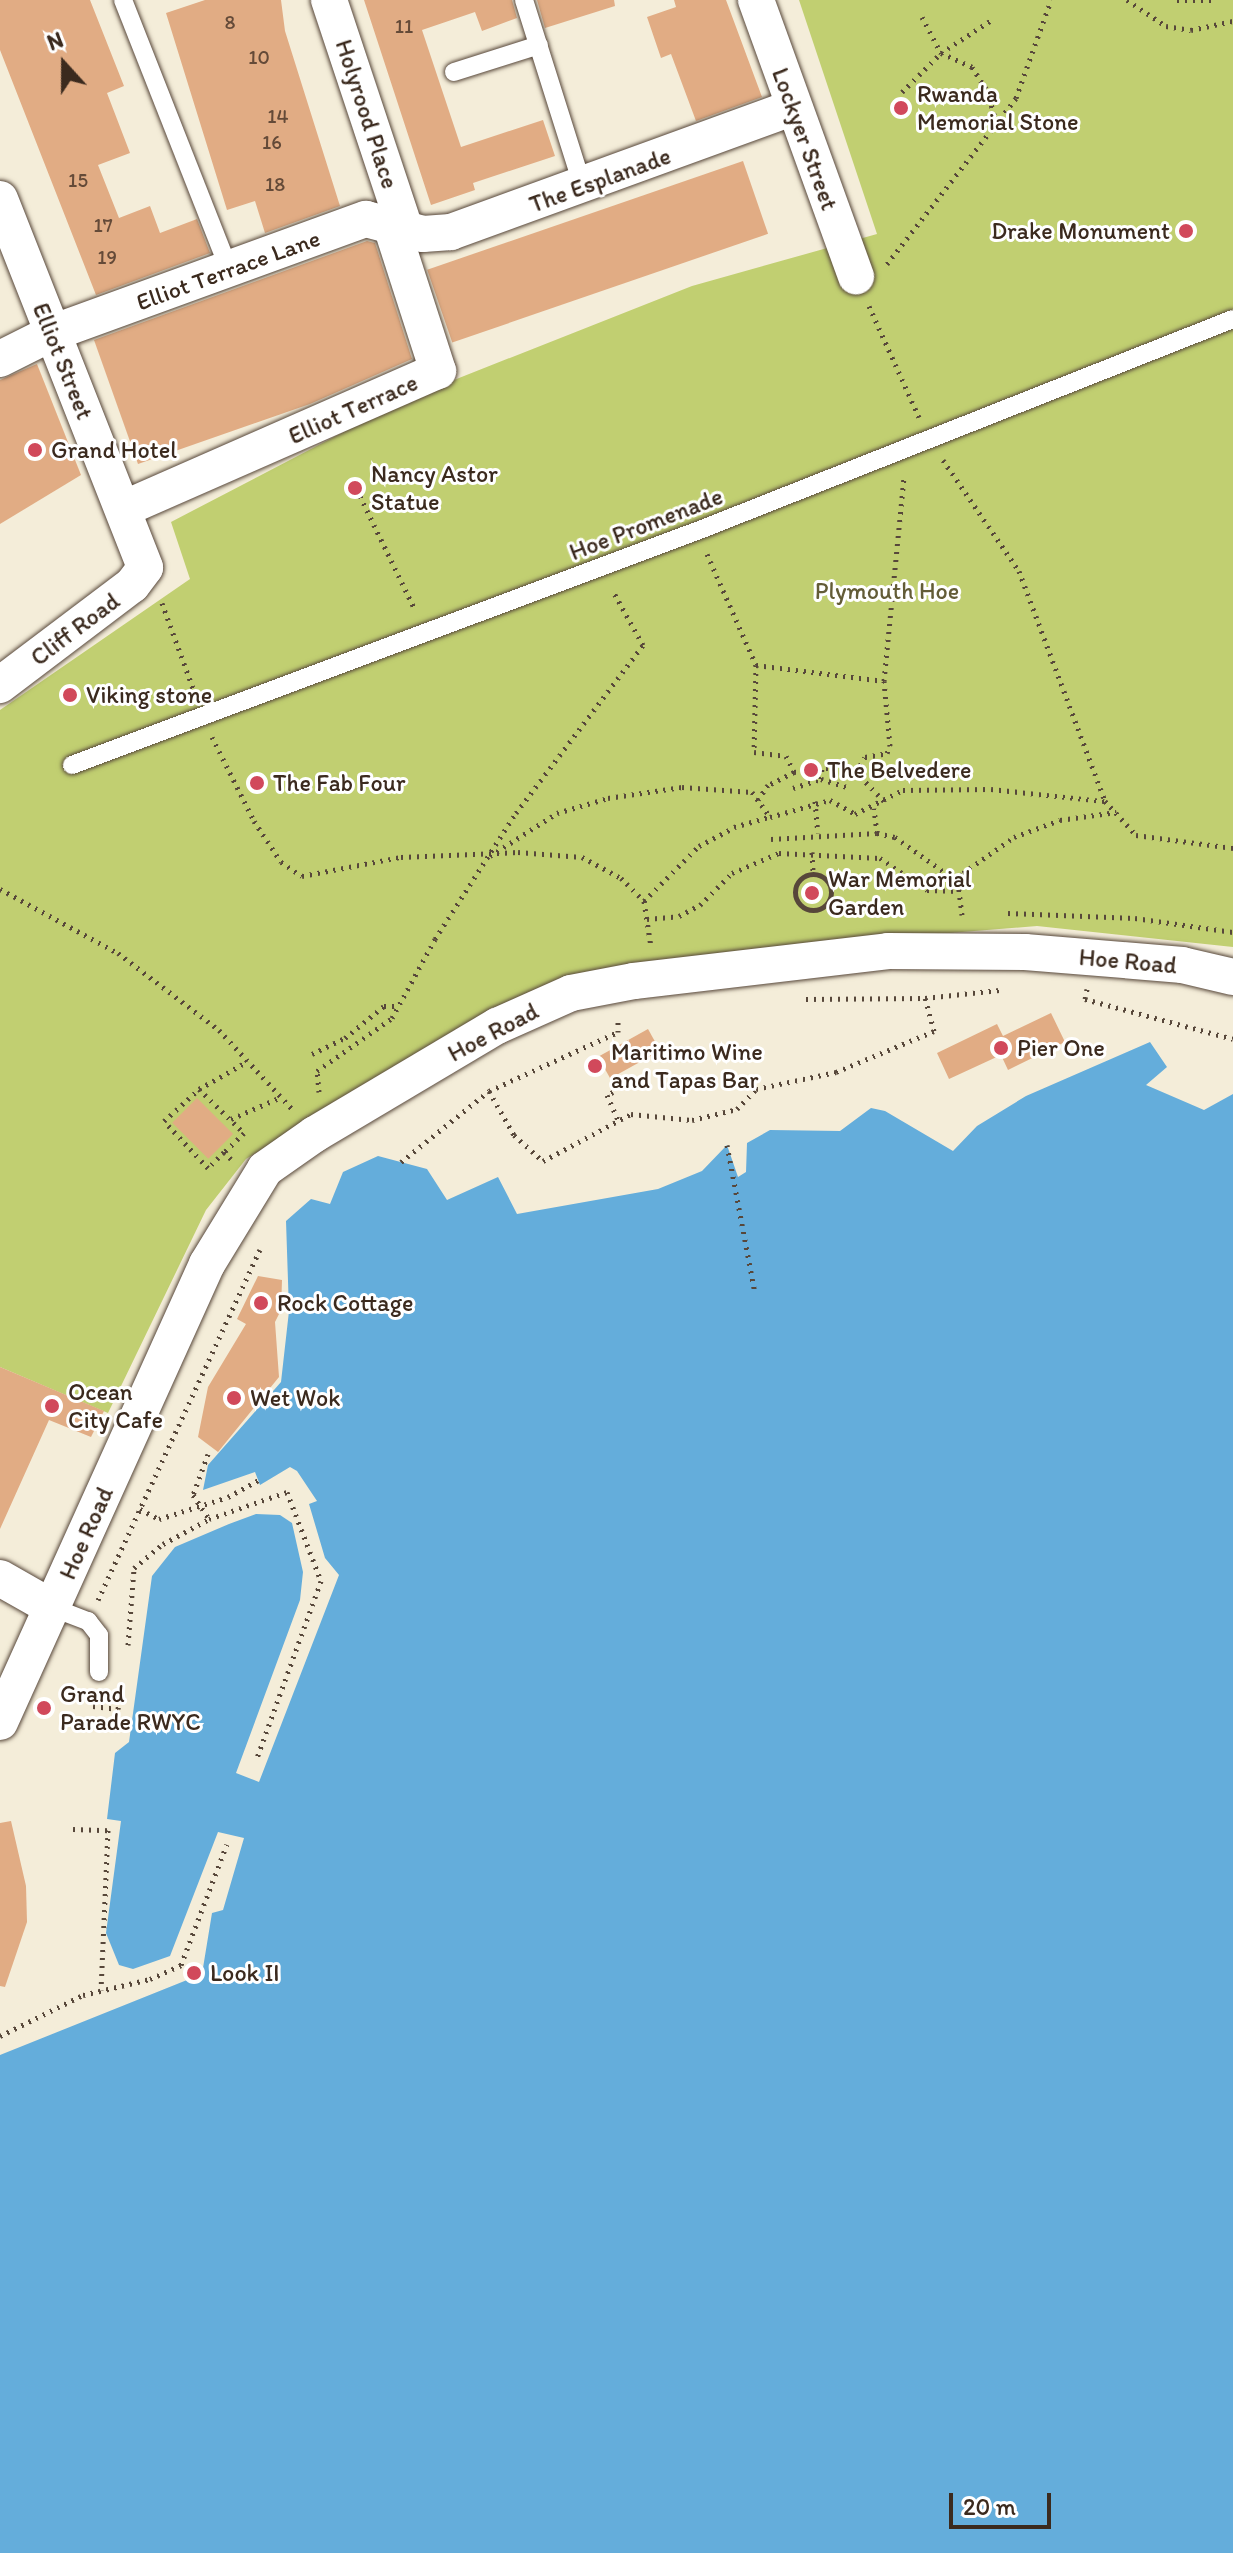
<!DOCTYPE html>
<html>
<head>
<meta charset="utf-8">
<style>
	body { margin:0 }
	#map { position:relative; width:1233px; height:2553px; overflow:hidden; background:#f4edd9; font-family:Itim,sans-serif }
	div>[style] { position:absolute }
	.green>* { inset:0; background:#c1cf71 }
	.water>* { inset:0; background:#64addb }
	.building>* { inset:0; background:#e1ac84; transform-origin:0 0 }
	.path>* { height:5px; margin-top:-2.5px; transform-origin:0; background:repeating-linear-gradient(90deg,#57473a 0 2px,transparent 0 8px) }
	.path>.ring { margin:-2.5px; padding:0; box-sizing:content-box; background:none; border:5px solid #57473a; border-radius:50% }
	.roads { filter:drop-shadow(0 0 2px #57473a) drop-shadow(0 0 2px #57473a) }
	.service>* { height:18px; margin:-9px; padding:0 9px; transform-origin:9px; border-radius:9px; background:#fff }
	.minor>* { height:36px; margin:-18px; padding:0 18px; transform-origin:18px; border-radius:18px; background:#fff }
	.dots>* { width:22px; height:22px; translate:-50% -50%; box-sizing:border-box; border:4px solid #fff; border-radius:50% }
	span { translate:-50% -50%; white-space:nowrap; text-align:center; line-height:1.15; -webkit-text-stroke:6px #fff; paint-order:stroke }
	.number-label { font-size:20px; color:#644a38 }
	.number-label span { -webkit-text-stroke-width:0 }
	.poi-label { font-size:24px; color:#3b2a1e }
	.left { translate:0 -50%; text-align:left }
	.right { translate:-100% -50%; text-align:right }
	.street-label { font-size:24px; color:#3b2a1e }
	.park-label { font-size:24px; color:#635c37 }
	.north { position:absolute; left:24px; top:24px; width:80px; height:80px; -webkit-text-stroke:6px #fff; paint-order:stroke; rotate:339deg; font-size:22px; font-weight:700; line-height:32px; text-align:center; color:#3b2a1e }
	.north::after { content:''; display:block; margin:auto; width:28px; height:36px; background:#3b2a1e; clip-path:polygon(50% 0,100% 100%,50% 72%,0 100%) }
	.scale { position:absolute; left:949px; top:2493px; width:102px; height:36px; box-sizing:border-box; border:4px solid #3b2a1e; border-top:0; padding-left:10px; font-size:24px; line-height:28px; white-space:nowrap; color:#3b2a1e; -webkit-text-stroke:6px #fff; paint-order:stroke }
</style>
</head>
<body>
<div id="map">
	<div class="green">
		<div style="clip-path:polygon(799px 0,1233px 0,1233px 947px,1037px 926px,761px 948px,650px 967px,342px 1100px,246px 1159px,206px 1210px,108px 1413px,0 1367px,0 710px,190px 579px,171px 522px,378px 414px,459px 378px,692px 286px,877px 234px)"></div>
	</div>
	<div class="water">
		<div style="clip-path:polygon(1150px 1042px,1167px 1067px,1146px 1085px,1204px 1110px,1233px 1094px,1233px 2553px,0 2553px,0 2055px,202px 1974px,212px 1913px,223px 1910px,244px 1838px,218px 1832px,170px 1956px,133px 1969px,119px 1965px,106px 1933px,121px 1821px,107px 1819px,115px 1753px,129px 1742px,152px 1576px,175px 1547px,229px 1524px,256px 1514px,280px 1515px,292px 1523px,303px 1572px,300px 1600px,236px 1773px,259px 1782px,339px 1575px,325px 1558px,309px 1504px,317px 1501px,297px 1471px,290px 1467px,260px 1485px,255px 1472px,203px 1490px,208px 1465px,281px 1382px,289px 1311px,286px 1221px,311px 1199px,330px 1204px,343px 1172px,378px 1156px,427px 1169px,447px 1200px,498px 1177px,517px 1214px,658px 1189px,702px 1171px,727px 1145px,738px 1177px,746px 1172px,747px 1143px,770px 1130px,840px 1131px,871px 1108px,885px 1111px,953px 1151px,977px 1126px,1026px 1096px)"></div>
	</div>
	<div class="building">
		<div style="clip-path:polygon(0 0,90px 0,124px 86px,107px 93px,130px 153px,98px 165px,119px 218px,150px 206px,160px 233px,197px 219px,210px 253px,96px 295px,0 50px)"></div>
		<div style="clip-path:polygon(205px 0,281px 0,285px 31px,340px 206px,265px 233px,255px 201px,227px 210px,166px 13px)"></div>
		<div style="clip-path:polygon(364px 0,512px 0,517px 18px,482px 31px,475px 12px,422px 30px,461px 147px,543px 120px,555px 156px,473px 183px,475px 190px,431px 205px)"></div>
		<div style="clip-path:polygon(537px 0,614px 0,615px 6px,545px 28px)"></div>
		<div style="clip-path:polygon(674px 0,726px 0,762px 97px,696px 121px,671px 54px,661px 58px,647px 17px,676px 7px)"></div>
		<div style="left:743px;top:161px;width:77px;height:334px;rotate:71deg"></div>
		<div style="clip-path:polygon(367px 241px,375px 243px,412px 359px,310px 404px,138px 464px,94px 340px)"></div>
		<div style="clip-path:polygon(37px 364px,81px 475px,0 524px,0 380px)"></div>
		<div style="clip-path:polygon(1051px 1013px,1065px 1042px,1008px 1070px,1001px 1055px,949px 1079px,937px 1053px,997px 1024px,1003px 1036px)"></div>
		<div style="left:648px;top:1029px;width:25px;height:57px;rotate:61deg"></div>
		<div style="left:197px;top:1098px;width:51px;height:35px;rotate:45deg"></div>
		<div style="clip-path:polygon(258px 1276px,282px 1280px,281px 1310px,275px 1322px,279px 1377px,218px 1452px,198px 1437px,208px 1387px,246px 1324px,237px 1319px)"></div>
		<div style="clip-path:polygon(0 1367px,104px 1411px,91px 1437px,49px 1420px,0 1529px)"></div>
		<div style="clip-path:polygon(11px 1821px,26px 1886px,27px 1922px,5px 1987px,0 1986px,0 1823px)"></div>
	</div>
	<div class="path">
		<div style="left:1127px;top:0;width:47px;rotate:33.7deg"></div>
		<div style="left:1166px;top:26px;width:25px;rotate:9deg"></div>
		<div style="left:1191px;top:30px;width:43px;rotate:-12.1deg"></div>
		<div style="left:1177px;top:0;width:39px"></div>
		<div style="left:922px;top:17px;width:41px;rotate:62.2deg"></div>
		<div style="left:941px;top:53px;width:62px;rotate:-33.2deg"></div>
		<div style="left:902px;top:92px;width:55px;rotate:-45deg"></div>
		<div style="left:941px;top:53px;width:34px;rotate:24deg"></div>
		<div style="left:972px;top:67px;width:27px;rotate:57deg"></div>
		<div style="left:987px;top:90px;width:33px;rotate:74deg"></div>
		<div style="left:887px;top:264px;width:210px;rotate:-52.1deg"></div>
		<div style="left:1016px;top:98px;width:104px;rotate:-70.3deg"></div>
		<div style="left:869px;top:306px;width:122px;rotate:65.8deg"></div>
		<div style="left:943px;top:460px;width:135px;rotate:55.6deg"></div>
		<div style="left:1019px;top:571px;width:246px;rotate:69.5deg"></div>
		<div style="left:1105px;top:801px;width:46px;rotate:47.6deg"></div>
		<div style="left:1136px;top:835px;width:98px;rotate:7.6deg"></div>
		<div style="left:360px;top:496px;width:127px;rotate:64.2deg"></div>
		<div style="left:707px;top:554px;width:121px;rotate:66.2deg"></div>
		<div style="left:756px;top:665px;width:87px;rotate:91.3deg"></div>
		<div style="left:754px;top:752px;width:32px;rotate:7deg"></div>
		<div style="left:786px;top:756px;width:18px;rotate:63deg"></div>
		<div style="left:794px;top:772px;width:29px;rotate:153deg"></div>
		<div style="left:768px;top:785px;width:18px;rotate:124deg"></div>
		<div style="left:162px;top:603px;width:94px;rotate:70deg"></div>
		<div style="left:756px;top:665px;width:129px;rotate:7.1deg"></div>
		<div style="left:212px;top:737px;width:94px;rotate:63.4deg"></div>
		<div style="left:254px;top:821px;width:49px;rotate:56.6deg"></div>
		<div style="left:281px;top:862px;width:25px;rotate:34deg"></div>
		<div style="left:302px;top:876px;width:101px;rotate:-10.9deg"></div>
		<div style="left:401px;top:857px;width:117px;rotate:-2.4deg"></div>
		<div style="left:518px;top:852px;width:64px;rotate:4.5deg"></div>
		<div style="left:582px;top:857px;width:44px;rotate:28.3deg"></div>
		<div style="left:621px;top:878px;width:33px;rotate:45deg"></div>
		<div style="left:644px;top:901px;width:47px;rotate:81.3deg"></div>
		<div style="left:794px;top:772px;width:41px;rotate:-7deg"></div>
		<div style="left:835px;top:767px;width:22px;rotate:13deg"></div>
		<div style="left:821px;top:779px;width:31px;rotate:17deg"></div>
		<div style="left:793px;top:788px;width:29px;rotate:-18deg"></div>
		<div style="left:821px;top:779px;width:11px;rotate:-85deg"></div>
		<div style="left:815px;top:801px;width:32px;rotate:85deg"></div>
		<div style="left:884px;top:801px;width:40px;rotate:-134deg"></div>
		<div style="left:856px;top:772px;width:17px;rotate:-59deg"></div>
		<div style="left:865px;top:757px;width:22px;rotate:-10deg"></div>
		<div style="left:887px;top:753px;width:8px;rotate:-67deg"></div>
		<div style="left:890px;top:746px;width:65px;rotate:-95.3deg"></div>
		<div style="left:884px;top:681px;width:205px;rotate:-84.4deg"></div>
		<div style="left:877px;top:833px;width:18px;rotate:13deg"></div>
		<div style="left:895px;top:837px;width:77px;rotate:35.5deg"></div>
		<div style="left:771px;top:839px;width:106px;rotate:-3.2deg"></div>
		<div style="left:877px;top:833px;width:25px;rotate:-97deg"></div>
		<div style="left:812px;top:852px;width:21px;rotate:87deg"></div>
		<div style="left:490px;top:856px;width:80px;rotate:-32.7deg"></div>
		<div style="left:557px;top:813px;width:53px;rotate:-16.4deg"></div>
		<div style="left:608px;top:798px;width:75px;rotate:-8.5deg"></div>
		<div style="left:682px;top:787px;width:70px;rotate:4.1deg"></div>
		<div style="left:752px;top:792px;width:31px;rotate:54deg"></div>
		<div style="left:770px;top:817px;width:62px;rotate:-15.8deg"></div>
		<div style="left:830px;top:800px;width:29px;rotate:29deg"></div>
		<div style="left:855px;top:814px;width:54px;rotate:-26.6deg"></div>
		<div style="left:903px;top:790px;width:88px;rotate:-0.7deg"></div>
		<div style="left:991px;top:789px;width:114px;rotate:6.1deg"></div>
		<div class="ring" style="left:795px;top:874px;width:31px;height:31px"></div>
		<div style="left:0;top:889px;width:134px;rotate:28.5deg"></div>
		<div style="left:118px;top:953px;width:127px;rotate:37.3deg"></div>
		<div style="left:219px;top:1030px;width:109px;rotate:47.2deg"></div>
		<div style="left:644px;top:901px;width:78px;rotate:-45deg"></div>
		<div style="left:699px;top:846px;width:40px;rotate:-28deg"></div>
		<div style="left:734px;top:827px;width:37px;rotate:-16deg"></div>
		<div style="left:1008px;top:913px;width:127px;rotate:2.3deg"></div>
		<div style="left:1135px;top:918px;width:99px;rotate:8.1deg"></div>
		<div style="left:962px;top:915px;width:33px;rotate:-97deg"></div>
		<div style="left:958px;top:882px;width:10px;rotate:-61deg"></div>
		<div style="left:963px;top:873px;width:62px;rotate:-35.2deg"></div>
		<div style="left:1014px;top:837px;width:49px;rotate:-20.3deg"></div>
		<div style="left:1060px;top:820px;width:57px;rotate:-8.1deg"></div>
		<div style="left:647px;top:919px;width:32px;rotate:-5deg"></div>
		<div style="left:679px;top:916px;width:24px;rotate:-28deg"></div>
		<div style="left:700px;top:905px;width:45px;rotate:-45deg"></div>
		<div style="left:732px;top:873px;width:51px;rotate:-23.1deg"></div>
		<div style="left:779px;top:853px;width:101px;rotate:2.8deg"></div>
		<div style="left:880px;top:858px;width:57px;rotate:34.2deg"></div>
		<div style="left:927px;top:890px;width:32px;rotate:2deg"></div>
		<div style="left:1087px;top:989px;width:10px;rotate:101deg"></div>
		<div style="left:1085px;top:999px;width:153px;rotate:15.1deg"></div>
		<div style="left:806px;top:999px;width:119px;rotate:-0.5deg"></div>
		<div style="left:925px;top:998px;width:75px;rotate:-6.1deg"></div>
		<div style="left:312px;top:1054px;width:37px;rotate:-26deg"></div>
		<div style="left:345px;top:1038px;width:50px;rotate:-39.4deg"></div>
		<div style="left:384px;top:1006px;width:15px"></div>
		<div style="left:199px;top:1089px;width:63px;rotate:44.4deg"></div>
		<div style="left:244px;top:1133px;width:28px;rotate:136deg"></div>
		<div style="left:489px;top:1091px;width:51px;rotate:60.4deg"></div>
		<div style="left:514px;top:1135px;width:39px;rotate:42deg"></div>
		<div style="left:543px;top:1161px;width:100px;rotate:-28.1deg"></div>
		<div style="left:631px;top:1114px;width:61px;rotate:5.6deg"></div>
		<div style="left:692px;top:1120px;width:46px;rotate:-13.7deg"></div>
		<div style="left:737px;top:1109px;width:28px;rotate:-46deg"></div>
		<div style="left:756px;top:1089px;width:82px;rotate:-12deg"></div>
		<div style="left:836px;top:1072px;width:106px;rotate:-22.7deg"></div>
		<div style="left:934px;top:1031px;width:34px;rotate:-105deg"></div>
		<div style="left:319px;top:1092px;width:21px;rotate:-95deg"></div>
		<div style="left:317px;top:1071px;width:92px;rotate:-35.2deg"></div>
		<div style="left:392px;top:1018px;width:90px;rotate:-61.4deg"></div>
		<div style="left:435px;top:939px;width:150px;rotate:-57.3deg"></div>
		<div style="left:516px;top:813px;width:211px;rotate:-52.9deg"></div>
		<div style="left:643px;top:645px;width:62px;rotate:-119.1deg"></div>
		<div style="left:613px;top:1092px;width:7px;rotate:153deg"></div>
		<div style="left:607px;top:1095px;width:30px;rotate:66deg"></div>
		<div style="left:231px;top:1119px;width:55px;rotate:-23.7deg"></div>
		<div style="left:727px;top:1145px;width:151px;rotate:79.3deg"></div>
		<div style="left:231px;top:1159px;width:10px;rotate:-135deg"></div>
		<div style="left:224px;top:1152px;width:23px;rotate:135deg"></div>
		<div style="left:208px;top:1168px;width:64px;rotate:-133.1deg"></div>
		<div style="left:164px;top:1121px;width:47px;rotate:-42.4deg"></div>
		<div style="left:199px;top:1089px;width:56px;rotate:-29.7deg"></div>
		<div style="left:401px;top:1162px;width:113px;rotate:-38.9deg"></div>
		<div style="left:489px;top:1091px;width:142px;rotate:-24.6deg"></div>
		<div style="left:618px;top:1032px;width:15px;rotate:-90deg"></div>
		<div style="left:208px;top:1454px;width:44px;rotate:110.1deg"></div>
		<div style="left:193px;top:1495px;width:29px;rotate:56deg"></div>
		<div style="left:140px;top:1509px;width:21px;rotate:28deg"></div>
		<div style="left:159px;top:1519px;width:72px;rotate:-17.7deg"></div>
		<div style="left:228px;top:1497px;width:35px;rotate:-29deg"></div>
		<div style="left:98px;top:1600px;width:386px;rotate:-65.2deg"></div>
		<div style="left:128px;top:1645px;width:77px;rotate:-85.5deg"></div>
		<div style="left:134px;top:1568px;width:38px;rotate:-40deg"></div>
		<div style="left:163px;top:1544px;width:52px;rotate:-28.5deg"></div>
		<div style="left:209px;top:1519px;width:83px;rotate:-19.1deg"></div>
		<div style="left:287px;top:1492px;width:95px;rotate:69.1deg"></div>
		<div style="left:321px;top:1581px;width:191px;rotate:109.9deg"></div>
		<div style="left:93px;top:1706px;width:25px;rotate:7deg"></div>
		<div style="left:118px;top:1709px;width:22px;rotate:-82deg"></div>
		<div style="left:73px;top:1829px;width:35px;rotate:2deg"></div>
		<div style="left:108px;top:1830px;width:160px;rotate:92.5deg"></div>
		<div style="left:0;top:2036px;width:93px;rotate:-26.3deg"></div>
		<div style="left:83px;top:1995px;width:69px;rotate:-13.4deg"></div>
		<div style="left:150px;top:1979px;width:34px;rotate:-24deg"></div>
		<div style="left:181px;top:1965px;width:129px;rotate:-69.2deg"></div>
	</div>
	<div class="roads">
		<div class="service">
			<div style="left:123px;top:0;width:291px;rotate:68.5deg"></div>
			<div style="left:524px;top:0;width:196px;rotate:72.5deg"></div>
			<div style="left:454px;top:72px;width:89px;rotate:-17.6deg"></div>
			<div style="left:72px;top:765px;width:667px;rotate:-20.53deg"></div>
			<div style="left:697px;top:531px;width:576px;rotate:-21.58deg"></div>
			<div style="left:51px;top:1607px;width:40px;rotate:21deg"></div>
			<div style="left:88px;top:1621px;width:18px;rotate:52deg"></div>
			<div style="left:99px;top:1635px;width:37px;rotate:90deg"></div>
		</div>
		<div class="minor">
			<div style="left:329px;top:0;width:240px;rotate:71.6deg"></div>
			<div style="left:756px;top:0;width:294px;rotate:70.1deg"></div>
			<div style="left:0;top:199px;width:396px;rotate:68.5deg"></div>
			<div style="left:145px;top:568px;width:21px;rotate:127deg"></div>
			<div style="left:132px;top:585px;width:166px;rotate:142.9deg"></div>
			<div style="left:0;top:359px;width:58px;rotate:-26.6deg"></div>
			<div style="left:52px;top:333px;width:334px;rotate:-20deg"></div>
			<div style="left:366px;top:219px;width:59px;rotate:14.7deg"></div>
			<div style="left:423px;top:234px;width:28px;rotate:-4deg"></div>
			<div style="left:451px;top:232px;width:363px;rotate:-20deg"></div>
			<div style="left:123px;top:509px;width:344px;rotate:-23.7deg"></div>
			<div style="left:438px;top:371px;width:157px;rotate:-107.9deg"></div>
			<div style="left:0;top:1578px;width:59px;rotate:29.6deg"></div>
			<div style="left:0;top:1722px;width:503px;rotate:-65.68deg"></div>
			<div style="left:207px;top:1264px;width:111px;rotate:-58.6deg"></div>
			<div style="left:265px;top:1169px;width:61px;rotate:-35deg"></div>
			<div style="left:315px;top:1134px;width:212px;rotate:-30.7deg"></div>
			<div style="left:497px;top:1026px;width:81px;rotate:-24deg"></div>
			<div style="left:571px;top:993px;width:64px;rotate:-10.8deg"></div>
			<div style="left:634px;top:981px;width:256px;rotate:-6.7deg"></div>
			<div style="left:888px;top:951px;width:137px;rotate:0.4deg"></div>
			<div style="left:1025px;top:952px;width:158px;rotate:4.7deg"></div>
			<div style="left:1182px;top:965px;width:52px;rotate:13.2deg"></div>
		</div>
	</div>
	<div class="dots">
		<div style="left:901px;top:108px;background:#d1495b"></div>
		<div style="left:1186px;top:231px;background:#d1495b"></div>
		<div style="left:35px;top:450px;background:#d1495b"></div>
		<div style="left:355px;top:488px;background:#d1495b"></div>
		<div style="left:70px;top:695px;background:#d1495b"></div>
		<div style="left:811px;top:770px;background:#d1495b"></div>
		<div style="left:257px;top:783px;background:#d1495b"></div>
		<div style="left:812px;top:893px;background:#d1495b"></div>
		<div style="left:1001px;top:1048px;background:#d1495b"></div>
		<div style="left:595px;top:1066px;background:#d1495b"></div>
		<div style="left:261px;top:1303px;background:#d1495b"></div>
		<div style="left:234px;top:1398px;background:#d1495b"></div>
		<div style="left:52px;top:1406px;background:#d1495b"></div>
		<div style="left:44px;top:1708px;background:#d1495b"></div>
		<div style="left:194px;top:1973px;background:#d1495b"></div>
	</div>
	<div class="number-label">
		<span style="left:230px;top:22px">8</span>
		<span style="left:404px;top:26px">11</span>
		<span style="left:259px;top:57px">10</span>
		<span style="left:278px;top:116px">14</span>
		<span style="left:272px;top:142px">16</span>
		<span style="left:78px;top:180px">15</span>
		<span style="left:275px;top:184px">18</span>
		<span style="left:103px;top:225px">17</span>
		<span style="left:107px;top:257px">19</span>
	</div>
	<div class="poi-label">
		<span class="left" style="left:917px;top:108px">Rwanda<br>Memorial Stone</span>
		<span class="right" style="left:1170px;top:231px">Drake Monument</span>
		<span class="left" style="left:51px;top:450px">Grand Hotel</span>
		<span class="left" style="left:371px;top:488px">Nancy Astor<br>Statue</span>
		<span class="left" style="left:86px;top:695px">Viking stone</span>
		<span class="left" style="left:827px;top:770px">The Belvedere</span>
		<span class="left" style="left:273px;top:783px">The Fab Four</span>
		<span class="left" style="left:828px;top:893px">War Memorial<br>Garden</span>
		<span class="left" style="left:1017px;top:1048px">Pier One</span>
		<span class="left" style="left:611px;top:1066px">Maritimo Wine<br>and Tapas Bar</span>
		<span class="left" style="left:277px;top:1303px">Rock Cottage</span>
		<span class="left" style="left:68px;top:1406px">Ocean<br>City Cafe</span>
		<span class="left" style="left:250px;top:1398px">Wet Wok</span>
		<span class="left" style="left:60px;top:1708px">Grand<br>Parade RWYC</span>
		<span class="left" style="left:210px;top:1973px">Look II</span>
	</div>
	<div class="street-label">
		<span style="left:367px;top:114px;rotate:72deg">Holyrood Place</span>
		<span style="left:805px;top:139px;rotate:70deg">Lockyer Street</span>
		<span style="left:600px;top:180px;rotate:-20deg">The Esplanade</span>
		<span style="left:228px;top:270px;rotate:-20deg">Elliot Terrace Lane</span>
		<span style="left:63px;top:361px;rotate:68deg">Elliot Street</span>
		<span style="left:353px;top:409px;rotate:-24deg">Elliot Terrace</span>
		<span style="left:646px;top:524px;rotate:-21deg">Hoe Promenade</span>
		<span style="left:75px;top:629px;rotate:-37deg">Cliff Road</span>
		<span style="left:1128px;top:961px;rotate:5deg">Hoe Road</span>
		<span style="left:493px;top:1032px;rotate:-28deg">Hoe Road</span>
		<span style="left:86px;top:1533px;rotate:-66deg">Hoe Road</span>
	</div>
	<div class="park-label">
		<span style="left:887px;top:591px">Plymouth Hoe</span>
	</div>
	<div class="north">N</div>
	<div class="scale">20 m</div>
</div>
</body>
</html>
